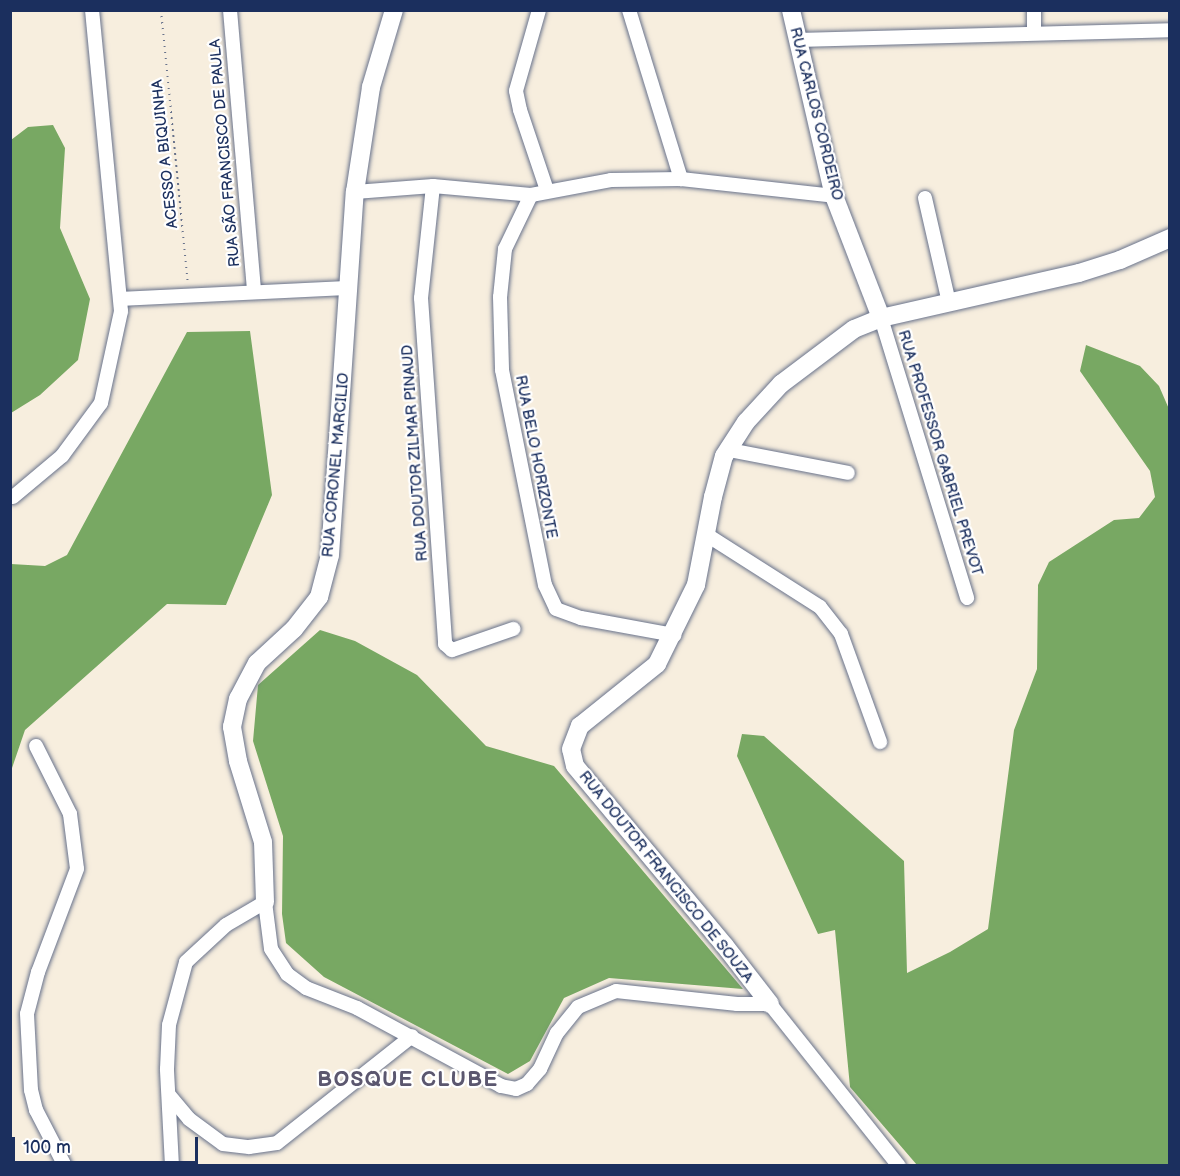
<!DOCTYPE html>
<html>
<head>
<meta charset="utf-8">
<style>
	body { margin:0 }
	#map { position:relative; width:1180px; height:1176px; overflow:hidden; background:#f7eede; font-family:"Balsamiq Sans",sans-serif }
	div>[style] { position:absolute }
	.forest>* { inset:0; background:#78a863 }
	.path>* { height:2px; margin-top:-1px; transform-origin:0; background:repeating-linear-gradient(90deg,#68728b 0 1.5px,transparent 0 6px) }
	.roads { filter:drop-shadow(0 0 2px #68728b) drop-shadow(0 0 2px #68728b) }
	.minor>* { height:14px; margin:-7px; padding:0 7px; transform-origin:7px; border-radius:7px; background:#fff }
	.tertiary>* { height:18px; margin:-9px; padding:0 9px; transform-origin:9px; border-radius:9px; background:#fff }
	span { translate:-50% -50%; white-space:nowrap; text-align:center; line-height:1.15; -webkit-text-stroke:4.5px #fff; paint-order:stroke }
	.street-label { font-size:15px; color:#1b2f5e }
	.district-label { font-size:21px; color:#5b576f; font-weight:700; letter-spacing:1.5px }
	.frame { position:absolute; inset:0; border:12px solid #1b2f5e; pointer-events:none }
	.scale { position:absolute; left:12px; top:1137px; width:186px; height:27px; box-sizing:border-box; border:3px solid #1b2f5e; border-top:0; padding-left:8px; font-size:18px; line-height:21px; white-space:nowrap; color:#1b2f5e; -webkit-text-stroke:4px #fff; paint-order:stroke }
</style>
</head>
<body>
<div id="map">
	<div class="forest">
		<div style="clip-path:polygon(53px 125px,65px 148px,60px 228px,90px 299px,78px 360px,40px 395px,11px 413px,11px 140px,28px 127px)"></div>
		<div style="clip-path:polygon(250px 331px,272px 495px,226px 605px,167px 604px,25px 730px,11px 771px,11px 564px,45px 566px,67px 555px,187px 332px)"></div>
		<div style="clip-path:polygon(1086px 345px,1140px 366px,1159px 386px,1169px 409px,1169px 1165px,917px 1165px,850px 1087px,835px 930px,818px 934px,737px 756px,742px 734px,764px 736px,904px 861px,907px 973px,950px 952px,988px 929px,1014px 730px,1037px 669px,1038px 585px,1049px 562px,1114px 520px,1139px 518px,1155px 497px,1150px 471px,1080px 371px)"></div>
		<div style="clip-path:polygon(320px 630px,355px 641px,417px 675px,486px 746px,554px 766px,743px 989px,609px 978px,564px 998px,530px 1061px,508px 1074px,324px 977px,286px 943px,282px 914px,283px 836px,253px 741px,258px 685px)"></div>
	</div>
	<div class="path">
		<div style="left:161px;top:10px;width:276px;rotate:84.4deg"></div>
	</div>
	<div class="roads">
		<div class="minor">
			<div style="left:230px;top:10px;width:283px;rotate:85.1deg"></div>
			<div style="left:539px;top:10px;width:84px;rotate:105.9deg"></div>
			<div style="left:516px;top:91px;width:19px;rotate:78deg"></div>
			<div style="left:520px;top:110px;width:84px;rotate:71.4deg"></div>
			<div style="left:629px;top:10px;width:177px;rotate:72.9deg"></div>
			<div style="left:1034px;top:10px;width:23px;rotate:90deg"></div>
			<div style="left:797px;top:40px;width:373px;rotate:-1.5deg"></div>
			<div style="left:433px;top:186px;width:113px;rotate:96.1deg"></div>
			<div style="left:421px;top:298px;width:347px;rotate:86deg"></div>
			<div style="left:445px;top:644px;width:9px;rotate:41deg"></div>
			<div style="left:452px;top:650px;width:65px;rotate:-19deg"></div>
			<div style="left:355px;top:192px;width:78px;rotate:-4.4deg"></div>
			<div style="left:433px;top:186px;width:98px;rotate:5.2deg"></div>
			<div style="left:531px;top:195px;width:81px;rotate:-10.6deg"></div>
			<div style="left:611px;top:180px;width:70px;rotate:-0.8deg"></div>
			<div style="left:681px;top:179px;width:154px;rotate:6.3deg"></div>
			<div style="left:531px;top:195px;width:60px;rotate:115.7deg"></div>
			<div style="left:505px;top:249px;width:48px;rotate:95.9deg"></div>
			<div style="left:500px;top:297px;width:73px;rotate:88.4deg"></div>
			<div style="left:502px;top:370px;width:219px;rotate:78.7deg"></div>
			<div style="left:545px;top:585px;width:26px;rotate:65deg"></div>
			<div style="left:556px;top:609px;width:27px;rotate:20deg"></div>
			<div style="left:581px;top:618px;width:95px;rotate:10.4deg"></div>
			<div style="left:925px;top:198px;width:108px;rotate:77.1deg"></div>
			<div style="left:121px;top:299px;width:229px;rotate:-2.8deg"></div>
			<div style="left:881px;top:318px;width:293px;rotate:72.9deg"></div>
			<div style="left:729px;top:450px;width:121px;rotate:10.9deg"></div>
			<div style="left:13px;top:497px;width:64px;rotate:-39.9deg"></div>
			<div style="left:62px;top:456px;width:66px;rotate:-53.7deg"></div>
			<div style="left:101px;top:403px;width:94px;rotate:-77.7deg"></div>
			<div style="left:121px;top:311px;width:302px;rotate:-95.5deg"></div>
			<div style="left:707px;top:535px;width:134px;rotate:32.5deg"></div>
			<div style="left:820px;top:607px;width:34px;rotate:52deg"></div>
			<div style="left:841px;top:634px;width:115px;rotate:70.1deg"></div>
			<div style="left:36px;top:746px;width:76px;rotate:63.4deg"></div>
			<div style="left:70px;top:814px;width:55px;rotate:82.7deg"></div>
			<div style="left:77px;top:869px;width:110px;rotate:110.7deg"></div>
			<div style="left:38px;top:972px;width:43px;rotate:104.7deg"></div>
			<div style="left:27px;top:1014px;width:76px;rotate:87deg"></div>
			<div style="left:31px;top:1090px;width:21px;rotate:76deg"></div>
			<div style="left:36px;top:1110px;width:63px;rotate:62.6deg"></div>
			<div style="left:169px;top:1095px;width:31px;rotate:50deg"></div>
			<div style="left:189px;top:1119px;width:42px;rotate:36.3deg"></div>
			<div style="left:223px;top:1144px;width:26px;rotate:7deg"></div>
			<div style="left:249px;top:1147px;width:28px;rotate:-8deg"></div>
			<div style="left:277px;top:1143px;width:172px;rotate:-38.4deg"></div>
			<div style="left:172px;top:1166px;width:97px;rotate:-93deg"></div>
			<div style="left:167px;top:1069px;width:44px;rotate:-87.4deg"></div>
			<div style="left:169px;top:1025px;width:65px;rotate:-74.9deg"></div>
			<div style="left:186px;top:962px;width:54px;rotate:-42.8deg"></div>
			<div style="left:226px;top:925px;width:45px;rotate:-30.5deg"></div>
			<div style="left:265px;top:902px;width:47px;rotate:82.7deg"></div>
			<div style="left:271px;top:949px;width:30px;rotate:57deg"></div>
			<div style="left:287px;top:974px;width:24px;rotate:36deg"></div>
			<div style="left:306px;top:988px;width:55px;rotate:21.4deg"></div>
			<div style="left:357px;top:1008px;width:164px;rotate:28.4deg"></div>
			<div style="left:501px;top:1086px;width:15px;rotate:11deg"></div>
			<div style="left:516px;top:1089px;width:12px;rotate:-24deg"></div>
			<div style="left:527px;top:1084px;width:20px;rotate:-49deg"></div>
			<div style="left:540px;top:1069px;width:40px;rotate:-65deg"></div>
			<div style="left:557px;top:1033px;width:33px;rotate:-51deg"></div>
			<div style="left:578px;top:1007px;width:41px;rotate:-22.8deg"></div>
			<div style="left:616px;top:991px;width:122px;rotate:6.1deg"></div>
			<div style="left:737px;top:1004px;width:33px"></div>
			<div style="left:770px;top:1004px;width:207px;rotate:51.5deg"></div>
		</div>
		<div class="tertiary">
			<div style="left:791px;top:10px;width:191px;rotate:77deg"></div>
			<div style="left:834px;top:196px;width:131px;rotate:68.9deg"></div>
			<div style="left:265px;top:902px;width:60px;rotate:-91.9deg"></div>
			<div style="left:263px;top:842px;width:85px;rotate:-107.2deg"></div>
			<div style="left:238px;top:761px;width:35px;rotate:-100deg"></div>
			<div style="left:232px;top:727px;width:29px;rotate:-78deg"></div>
			<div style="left:238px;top:699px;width:41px;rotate:-62.2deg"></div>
			<div style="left:257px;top:663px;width:50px;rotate:-42.6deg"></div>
			<div style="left:294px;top:629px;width:41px;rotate:-52deg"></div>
			<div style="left:319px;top:597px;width:43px;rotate:-75.3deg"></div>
			<div style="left:330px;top:555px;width:364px;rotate:-86.1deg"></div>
			<div style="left:355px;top:192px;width:106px;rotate:-81.3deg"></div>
			<div style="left:371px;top:87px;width:80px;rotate:-73.4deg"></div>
			<div style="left:770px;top:1004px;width:73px;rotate:-127.8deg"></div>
			<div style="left:725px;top:946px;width:234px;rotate:-129.8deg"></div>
			<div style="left:575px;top:766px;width:17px;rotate:-103deg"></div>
			<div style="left:571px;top:749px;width:25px;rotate:-69deg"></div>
			<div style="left:580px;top:726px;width:99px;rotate:-38.8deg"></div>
			<div style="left:657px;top:664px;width:88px;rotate:-63.7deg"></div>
			<div style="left:696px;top:585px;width:90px;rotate:-79.1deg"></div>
			<div style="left:713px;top:497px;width:42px;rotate:-75deg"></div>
			<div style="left:724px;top:456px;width:40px;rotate:-57.1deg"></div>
			<div style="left:746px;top:422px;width:52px;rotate:-47.4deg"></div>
			<div style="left:781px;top:384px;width:91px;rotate:-37deg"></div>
			<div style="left:854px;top:329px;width:29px;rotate:-22deg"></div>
			<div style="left:881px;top:318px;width:203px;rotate:-12.8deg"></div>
			<div style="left:1079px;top:273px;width:43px;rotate:-17.6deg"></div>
			<div style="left:1120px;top:260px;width:55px;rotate:-23.7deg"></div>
		</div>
	</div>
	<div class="street-label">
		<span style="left:816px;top:114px;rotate:76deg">RUA CARLOS CORDEIRO</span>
		<span style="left:225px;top:153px;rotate:-95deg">RUA SÃO FRANCISCO DE PAULA</span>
		<span style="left:165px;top:154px;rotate:-96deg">ACESSO A BIQUINHA</span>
		<span style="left:415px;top:453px;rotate:-94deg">RUA DOUTOR ZILMAR PINAUD</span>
		<span style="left:940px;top:453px;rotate:73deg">RUA PROFESSOR GABRIEL PREVOT</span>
		<span style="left:536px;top:457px;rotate:79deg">RUA BELO HORIZONTE</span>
		<span style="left:336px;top:465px;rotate:-85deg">RUA CORONEL MARCILIO</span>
		<span style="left:666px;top:877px;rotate:51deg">RUA DOUTOR FRANCISCO DE SOUZA</span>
	</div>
	<div class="district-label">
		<span style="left:408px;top:1080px">BOSQUE CLUBE</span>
	</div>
	<div class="frame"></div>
	<div class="scale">100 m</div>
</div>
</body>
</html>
